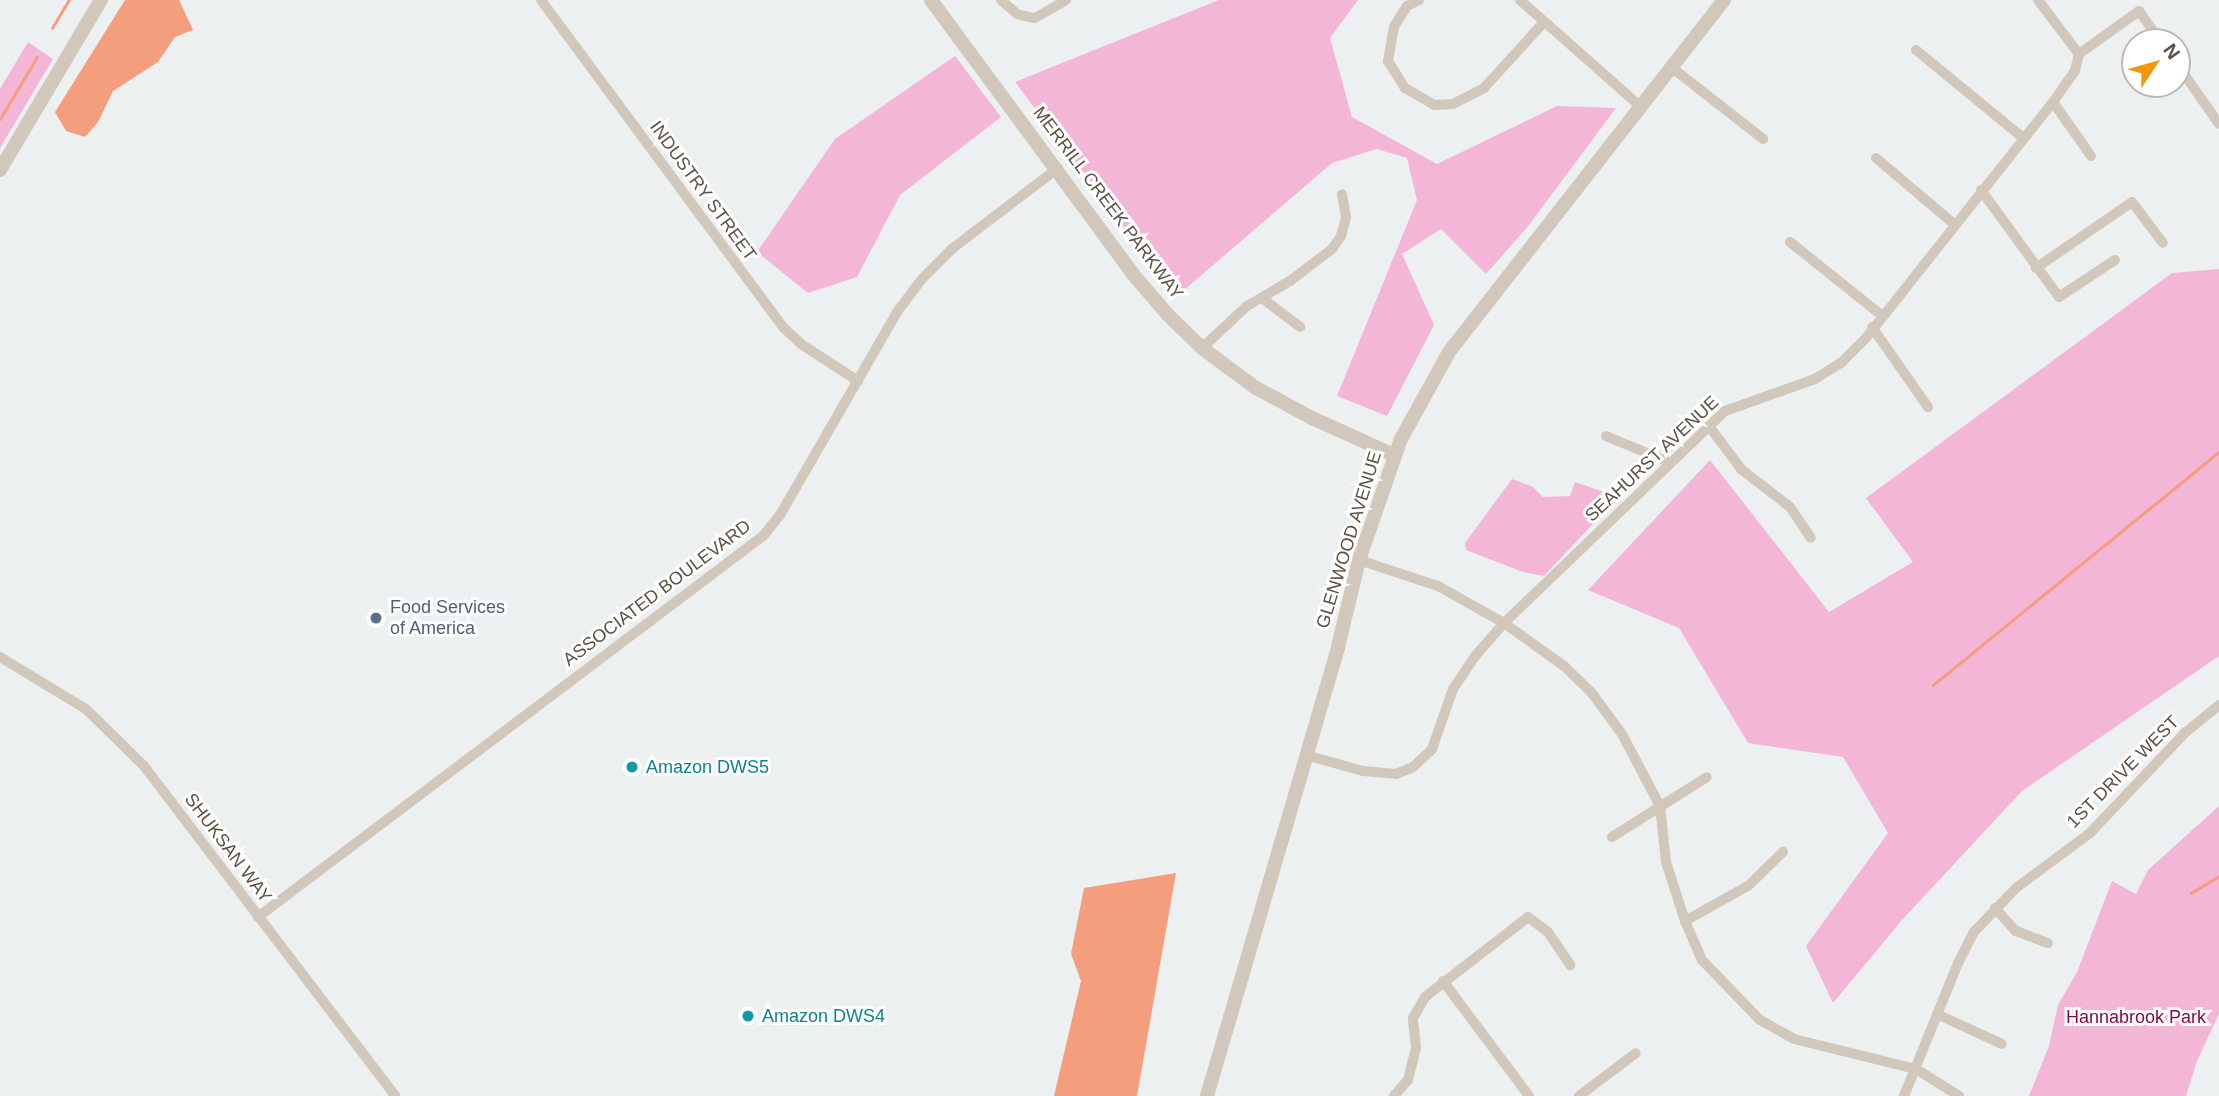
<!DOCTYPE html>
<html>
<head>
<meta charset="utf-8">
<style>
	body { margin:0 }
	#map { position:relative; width:2219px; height:1096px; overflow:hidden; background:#ecf0f0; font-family:Arial,sans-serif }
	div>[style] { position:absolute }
	.green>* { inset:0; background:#f3b6d7 }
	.water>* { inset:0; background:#f49e7e }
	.stream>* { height:2.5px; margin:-1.25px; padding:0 1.25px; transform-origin:1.25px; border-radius:1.25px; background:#f49e7e }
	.minor>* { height:10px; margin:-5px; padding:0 5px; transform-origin:5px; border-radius:5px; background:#d1c7bb }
	.tertiary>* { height:14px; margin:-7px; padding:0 7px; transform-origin:7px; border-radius:7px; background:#d1c7bb }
	.dots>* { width:19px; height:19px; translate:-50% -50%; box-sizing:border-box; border:4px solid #fff; border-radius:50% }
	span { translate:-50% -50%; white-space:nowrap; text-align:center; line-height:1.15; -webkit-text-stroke:6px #fff; paint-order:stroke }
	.street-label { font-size:18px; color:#5c5143 }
	.service-label { font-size:18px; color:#4e5e75 }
	.left { translate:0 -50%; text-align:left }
	.culture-label { font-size:18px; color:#0d838f }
	.park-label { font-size:18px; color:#840d42 }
	.north { position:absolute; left:2121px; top:28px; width:70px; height:70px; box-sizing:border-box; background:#fff; border:2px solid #beb9b4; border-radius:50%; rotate:54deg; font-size:19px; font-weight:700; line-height:28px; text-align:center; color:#5c5143 }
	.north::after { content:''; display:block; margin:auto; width:24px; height:32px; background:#f09807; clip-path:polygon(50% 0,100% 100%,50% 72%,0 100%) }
</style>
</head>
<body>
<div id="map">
	<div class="green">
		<div style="clip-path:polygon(1219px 0,1358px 0,1330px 38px,1352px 117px,1437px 164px,1557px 106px,1616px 108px,1529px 225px,1486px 274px,1441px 229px,1402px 254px,1434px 325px,1387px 416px,1337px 396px,1417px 200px,1407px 158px,1377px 149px,1332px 163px,1176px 297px,1015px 82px)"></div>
		<div style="clip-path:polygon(28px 42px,53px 59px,0 148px,0 89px)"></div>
		<div style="clip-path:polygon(955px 56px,1001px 117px,900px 195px,857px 277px,808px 293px,757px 252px,835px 139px)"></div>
		<div style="clip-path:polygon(2219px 269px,2219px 656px,2022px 791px,1902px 920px,1833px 1003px,1806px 946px,1888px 833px,1843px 757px,1748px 743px,1679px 628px,1588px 590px,1710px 460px,1829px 612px,1913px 562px,1866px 498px,2172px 273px)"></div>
		<div style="clip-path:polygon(1512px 479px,1533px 487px,1543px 497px,1570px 496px,1575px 482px,1618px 497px,1544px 576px,1523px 572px,1466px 550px,1465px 543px)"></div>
		<div style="clip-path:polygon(2219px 806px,2219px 1014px,2197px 1061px,2186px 1096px,2029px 1096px,2049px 1046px,2058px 1005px,2077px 972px,2112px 881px,2136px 894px,2148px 870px)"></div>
	</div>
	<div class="water">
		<div style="clip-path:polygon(125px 0,179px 0,193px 30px,175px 37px,158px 62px,113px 91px,98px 122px,85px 137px,66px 131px,55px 112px)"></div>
		<div style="clip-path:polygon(1176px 873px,1137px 1096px,1054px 1096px,1081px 981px,1071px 954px,1084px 888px)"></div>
	</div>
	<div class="stream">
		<div style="left:52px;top:28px;width:33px;rotate:-59deg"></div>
		<div style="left:0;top:119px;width:72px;rotate:-59.2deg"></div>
		<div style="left:1933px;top:685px;width:369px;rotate:-39.2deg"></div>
		<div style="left:2191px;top:893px;width:33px;rotate:-31deg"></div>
	</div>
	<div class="minor">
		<div style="left:541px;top:0;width:408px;rotate:53.5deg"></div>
		<div style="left:784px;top:328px;width:23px;rotate:43deg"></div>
		<div style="left:801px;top:344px;width:68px;rotate:33deg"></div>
		<div style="left:1001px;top:0;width:21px;rotate:41deg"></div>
		<div style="left:1017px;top:14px;width:18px;rotate:13deg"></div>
		<div style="left:1035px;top:18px;width:36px;rotate:-30deg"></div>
		<div style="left:1419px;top:0;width:13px;rotate:153deg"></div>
		<div style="left:1407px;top:6px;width:25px;rotate:122deg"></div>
		<div style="left:1394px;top:27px;width:35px;rotate:100deg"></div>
		<div style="left:1388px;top:61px;width:32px;rotate:58deg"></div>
		<div style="left:1405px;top:88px;width:34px;rotate:30deg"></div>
		<div style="left:1434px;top:105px;width:19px;rotate:-3deg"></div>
		<div style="left:1453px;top:104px;width:35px;rotate:-27deg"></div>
		<div style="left:1484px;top:88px;width:89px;rotate:-47.7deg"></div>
		<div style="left:1520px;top:0;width:160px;rotate:41.5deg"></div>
		<div style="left:2038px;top:0;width:68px;rotate:52.8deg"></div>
		<div style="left:1916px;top:50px;width:137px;rotate:39.4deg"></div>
		<div style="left:2079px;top:54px;width:74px;rotate:-35.6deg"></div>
		<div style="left:2139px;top:11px;width:38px;rotate:55deg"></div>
		<div style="left:2177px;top:64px;width:73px;rotate:55deg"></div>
		<div style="left:1671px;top:67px;width:117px;rotate:38deg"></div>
		<div style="left:2053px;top:102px;width:66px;rotate:54.9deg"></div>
		<div style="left:1876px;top:158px;width:102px;rotate:40.2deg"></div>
		<div style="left:1981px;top:190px;width:132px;rotate:53.9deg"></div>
		<div style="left:2059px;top:297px;width:67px;rotate:-33.5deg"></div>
		<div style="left:1790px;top:242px;width:117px;rotate:38.7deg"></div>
		<div style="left:2036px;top:268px;width:116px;rotate:-34.5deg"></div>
		<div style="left:2132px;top:202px;width:51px;rotate:52.9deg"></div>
		<div style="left:1262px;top:298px;width:48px;rotate:37.3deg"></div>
		<div style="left:1872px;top:327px;width:98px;rotate:55deg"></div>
		<div style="left:1202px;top:348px;width:62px;rotate:-43deg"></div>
		<div style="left:1247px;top:306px;width:50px;rotate:-30.2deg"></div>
		<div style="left:1290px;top:281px;width:53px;rotate:-37.3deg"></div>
		<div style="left:1332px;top:249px;width:16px;rotate:-55deg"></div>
		<div style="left:1341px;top:236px;width:20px;rotate:-75deg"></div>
		<div style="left:1346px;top:217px;width:23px;rotate:-100deg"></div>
		<div style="left:1709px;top:426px;width:54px;rotate:53.3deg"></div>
		<div style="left:1741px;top:469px;width:62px;rotate:37.8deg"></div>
		<div style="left:1790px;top:507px;width:37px;rotate:56deg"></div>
		<div style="left:1606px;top:436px;width:70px;rotate:22.6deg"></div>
		<div style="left:1359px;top:560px;width:83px;rotate:18.2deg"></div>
		<div style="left:1438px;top:586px;width:76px;rotate:29.3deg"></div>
		<div style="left:1504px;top:623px;width:74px;rotate:35.6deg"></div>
		<div style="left:1564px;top:666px;width:37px;rotate:44deg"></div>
		<div style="left:1591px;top:692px;width:52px;rotate:53.6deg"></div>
		<div style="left:1622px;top:734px;width:81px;rotate:62.2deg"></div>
		<div style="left:1660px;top:806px;width:56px;rotate:83.9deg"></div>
		<div style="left:1666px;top:862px;width:62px;rotate:72.1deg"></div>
		<div style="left:1685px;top:921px;width:43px;rotate:66.4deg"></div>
		<div style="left:1702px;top:960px;width:83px;rotate:46deg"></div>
		<div style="left:1760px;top:1020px;width:39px;rotate:29deg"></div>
		<div style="left:1794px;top:1039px;width:126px;rotate:13.8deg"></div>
		<div style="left:1916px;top:1069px;width:51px;rotate:32.1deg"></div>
		<div style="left:0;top:657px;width:100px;rotate:31.2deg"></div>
		<div style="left:86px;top:709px;width:81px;rotate:44.5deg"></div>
		<div style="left:144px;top:766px;width:415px;rotate:52.7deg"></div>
		<div style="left:1306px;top:755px;width:59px;rotate:15.7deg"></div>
		<div style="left:1363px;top:771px;width:33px;rotate:5deg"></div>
		<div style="left:1396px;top:774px;width:18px;rotate:-22deg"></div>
		<div style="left:1413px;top:767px;width:26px;rotate:-43deg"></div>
		<div style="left:1432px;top:749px;width:64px;rotate:-70.7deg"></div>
		<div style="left:1453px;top:689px;width:41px;rotate:-55.9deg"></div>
		<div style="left:1476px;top:655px;width:43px;rotate:-48.8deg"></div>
		<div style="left:1504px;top:623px;width:306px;rotate:-43.8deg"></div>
		<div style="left:1725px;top:411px;width:96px;rotate:-19.6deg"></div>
		<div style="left:1815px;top:379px;width:31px;rotate:-32deg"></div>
		<div style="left:1841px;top:363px;width:35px;rotate:-45deg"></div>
		<div style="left:1866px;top:338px;width:301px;rotate:-51.6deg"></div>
		<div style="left:2053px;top:102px;width:39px;rotate:-55deg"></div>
		<div style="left:2075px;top:70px;width:16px;rotate:-76deg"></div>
		<div style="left:1612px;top:837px;width:112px;rotate:-32.3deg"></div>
		<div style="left:1995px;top:908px;width:31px;rotate:48deg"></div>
		<div style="left:2016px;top:931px;width:34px;rotate:21deg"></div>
		<div style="left:258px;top:917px;width:633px;rotate:-37.03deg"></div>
		<div style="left:763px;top:536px;width:27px;rotate:-51deg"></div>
		<div style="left:780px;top:515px;width:234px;rotate:-60deg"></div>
		<div style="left:897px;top:312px;width:41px;rotate:-52.9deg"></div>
		<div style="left:922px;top:279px;width:44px;rotate:-45deg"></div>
		<div style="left:953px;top:248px;width:132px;rotate:-37.3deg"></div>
		<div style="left:1685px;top:921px;width:72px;rotate:-29.1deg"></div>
		<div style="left:1748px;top:886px;width:49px;rotate:-44.2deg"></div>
		<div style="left:1443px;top:981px;width:144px;rotate:53.2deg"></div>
		<div style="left:1939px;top:1015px;width:69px;rotate:24.7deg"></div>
		<div style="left:1394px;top:1096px;width:21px;rotate:-49deg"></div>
		<div style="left:1408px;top:1080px;width:33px;rotate:-76deg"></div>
		<div style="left:1416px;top:1048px;width:30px;rotate:-96deg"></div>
		<div style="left:1413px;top:1018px;width:24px;rotate:-60deg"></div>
		<div style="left:1425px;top:997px;width:130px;rotate:-37.8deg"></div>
		<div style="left:1528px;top:917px;width:25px;rotate:37deg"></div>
		<div style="left:1548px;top:932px;width:40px;rotate:56deg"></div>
		<div style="left:1579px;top:1096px;width:71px;rotate:-37deg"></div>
		<div style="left:1904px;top:1096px;width:144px;rotate:-67.9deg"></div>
		<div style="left:1958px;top:963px;width:35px;rotate:-63deg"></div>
		<div style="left:1974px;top:932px;width:61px;rotate:-46.3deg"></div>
		<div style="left:2016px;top:888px;width:92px;rotate:-36.6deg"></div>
		<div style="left:2090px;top:833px;width:139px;rotate:-46.5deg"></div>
		<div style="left:2186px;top:732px;width:43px;rotate:-39.3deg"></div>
	</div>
	<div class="tertiary">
		<div style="left:931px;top:0;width:339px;rotate:53.6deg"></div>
		<div style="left:1132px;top:273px;width:55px;rotate:49.4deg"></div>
		<div style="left:1168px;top:315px;width:47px;rotate:44.1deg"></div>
		<div style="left:1202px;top:348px;width:67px;rotate:36.5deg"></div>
		<div style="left:1256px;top:388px;width:64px;rotate:28.2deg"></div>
		<div style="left:1312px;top:418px;width:90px;rotate:24.3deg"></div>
		<div style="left:0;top:170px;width:198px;rotate:-59.3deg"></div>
		<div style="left:1207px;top:1096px;width:468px;rotate:-73.7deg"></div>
		<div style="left:1338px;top:647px;width:89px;rotate:-76.4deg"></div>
		<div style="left:1359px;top:560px;width:128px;rotate:-70.9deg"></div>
		<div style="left:1401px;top:439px;width:99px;rotate:-61.1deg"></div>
		<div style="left:1449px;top:352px;width:447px;rotate:-52deg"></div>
	</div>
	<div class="dots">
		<div style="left:376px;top:618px;background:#5c6f8a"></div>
		<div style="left:632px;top:767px;background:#0f9aa8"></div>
		<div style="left:748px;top:1016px;background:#0f9aa8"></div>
	</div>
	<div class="street-label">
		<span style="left:703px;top:191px;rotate:54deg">INDUSTRY STREET</span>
		<span style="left:1108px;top:203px;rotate:53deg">MERRILL CREEK PARKWAY</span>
		<span style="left:1652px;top:459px;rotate:-43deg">SEAHURST AVENUE</span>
		<span style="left:1349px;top:540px;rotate:-73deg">GLENWOOD AVENUE</span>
		<span style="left:657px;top:593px;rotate:-37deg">ASSOCIATED BOULEVARD</span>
		<span style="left:2123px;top:772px;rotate:-45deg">1ST DRIVE WEST</span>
		<span style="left:228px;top:848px;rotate:53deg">SHUKSAN WAY</span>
	</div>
	<div class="service-label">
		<span class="left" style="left:390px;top:618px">Food Services<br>of America</span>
	</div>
	<div class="culture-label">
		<span class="left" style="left:646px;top:767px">Amazon DWS5</span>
		<span class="left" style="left:762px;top:1016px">Amazon DWS4</span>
	</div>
	<div class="park-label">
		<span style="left:2136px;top:1017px">Hannabrook Park</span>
	</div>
	<div class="north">N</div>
</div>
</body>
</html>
